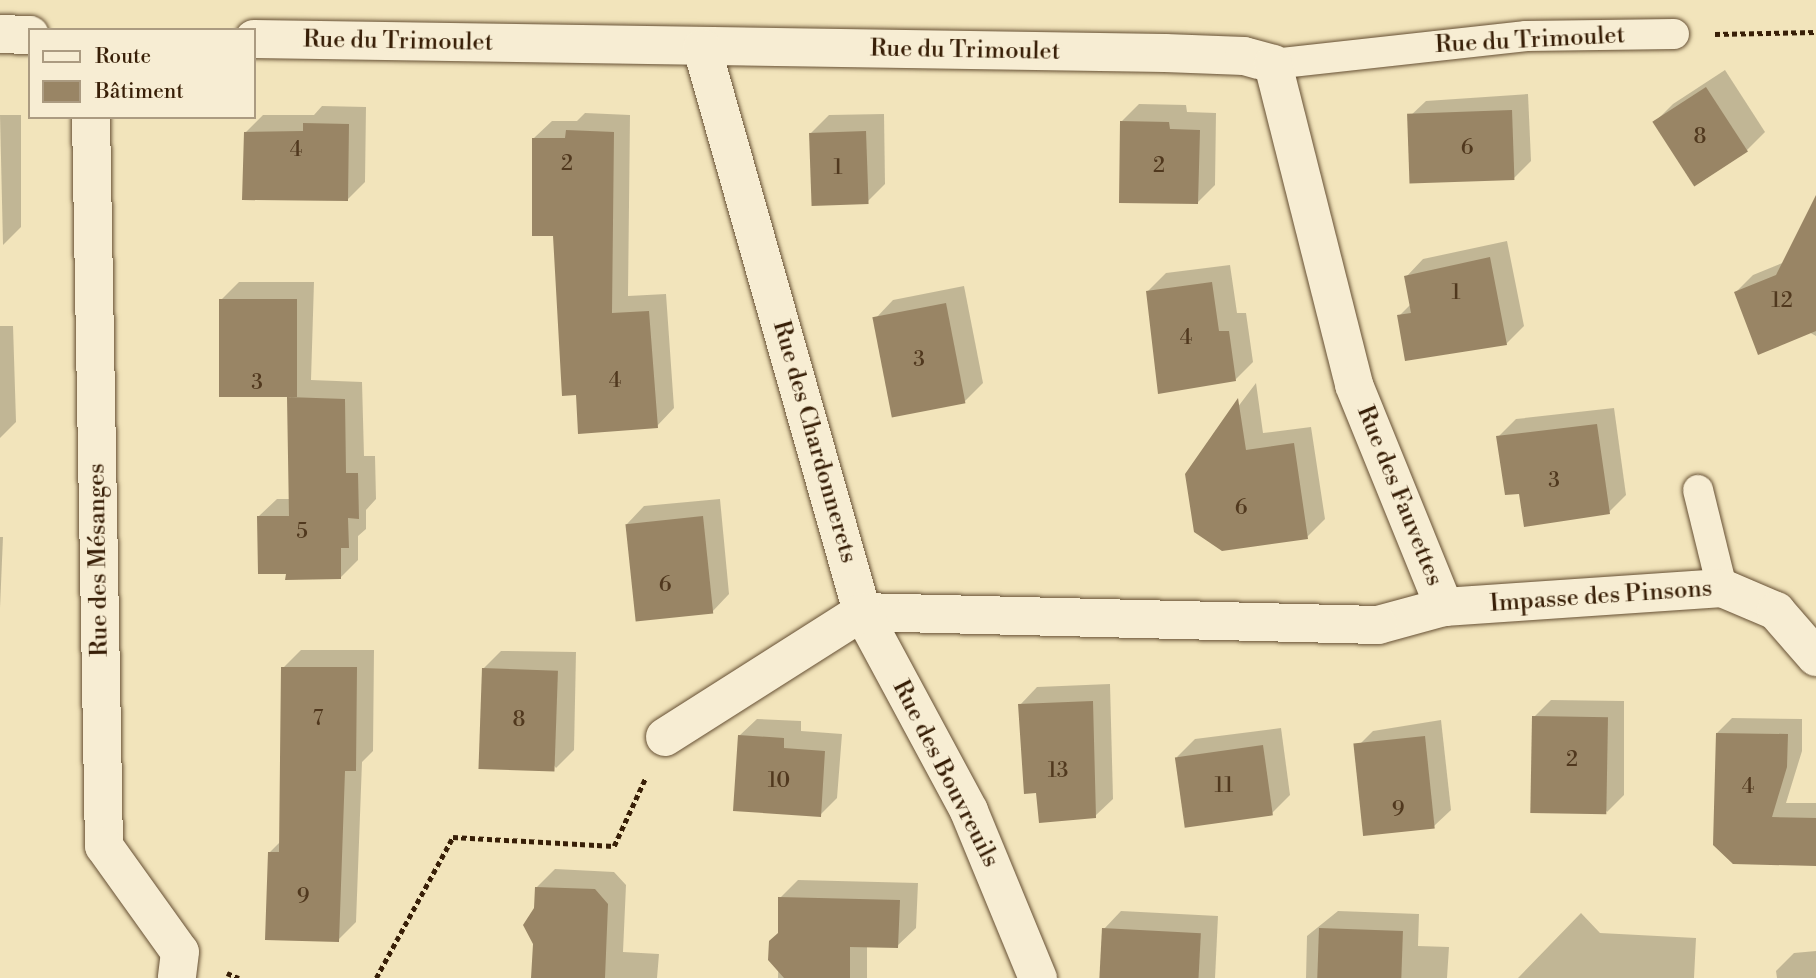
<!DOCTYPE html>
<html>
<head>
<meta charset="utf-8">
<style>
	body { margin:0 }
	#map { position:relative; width:1816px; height:978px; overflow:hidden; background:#f2e4bb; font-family:"Libre Bodoni",serif }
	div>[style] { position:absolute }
	.shadow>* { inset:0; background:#0003 }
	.building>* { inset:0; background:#998565; transform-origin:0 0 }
	.path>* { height:4.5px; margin-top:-2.25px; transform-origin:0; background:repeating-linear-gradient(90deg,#381f07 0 5px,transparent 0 8.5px) }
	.roads { filter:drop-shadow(0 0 2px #665034) drop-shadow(0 0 2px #665034) }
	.lane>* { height:30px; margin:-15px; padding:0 15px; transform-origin:15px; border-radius:15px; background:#f7edd3 }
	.street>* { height:38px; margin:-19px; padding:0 19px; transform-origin:19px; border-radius:19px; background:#f7edd3 }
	span { translate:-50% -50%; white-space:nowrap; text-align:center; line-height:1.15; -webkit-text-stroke:5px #f7edd3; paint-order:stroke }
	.number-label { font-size:21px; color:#50381e }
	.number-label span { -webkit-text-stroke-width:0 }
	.street-label { font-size:24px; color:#381f07 }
	.legend { position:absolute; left:28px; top:28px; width:228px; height:91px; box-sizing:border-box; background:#f7edd3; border:2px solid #ab9b81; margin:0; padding:9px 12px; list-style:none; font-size:21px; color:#381f07 }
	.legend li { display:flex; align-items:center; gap:14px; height:35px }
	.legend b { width:35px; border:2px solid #ab9b81 }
</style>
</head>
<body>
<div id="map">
	<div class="shadow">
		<div style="clip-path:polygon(1725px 70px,1765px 132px,1747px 150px,1695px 185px,1655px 122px,1673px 104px)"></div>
		<div style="clip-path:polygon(1528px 94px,1531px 161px,1514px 178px,1408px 118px,1426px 101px)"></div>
		<div style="clip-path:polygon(1139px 104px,1186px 105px,1187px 112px,1216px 113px,1215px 185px,1198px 202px,1122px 121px)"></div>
		<div style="clip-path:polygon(322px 106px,366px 107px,365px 182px,347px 200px,245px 133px,263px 115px,314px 115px)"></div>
		<div style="clip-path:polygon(585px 113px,630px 115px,628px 296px,666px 294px,674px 408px,657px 426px,577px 393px,555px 234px,534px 138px,552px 121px,577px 121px)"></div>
		<div style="clip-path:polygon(884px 114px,885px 184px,867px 202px,811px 133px,829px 115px)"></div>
		<div style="clip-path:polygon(0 115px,21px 115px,21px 227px,3px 245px)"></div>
		<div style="clip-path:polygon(1816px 239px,1816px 336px,1736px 292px,1753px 275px,1785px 262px)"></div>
		<div style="clip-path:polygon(1507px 241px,1524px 326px,1506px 344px,1399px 316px,1411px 304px,1406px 277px,1423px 259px)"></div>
		<div style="clip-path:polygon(1230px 265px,1237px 313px,1246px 313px,1253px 362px,1235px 380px,1148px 291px,1166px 273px)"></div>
		<div style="clip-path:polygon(239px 282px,314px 282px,311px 380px,362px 382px,364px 456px,375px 456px,376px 499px,366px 510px,366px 529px,358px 536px,358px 560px,341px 577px,288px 572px,259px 516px,277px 499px,291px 499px,291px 396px,221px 300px)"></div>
		<div style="clip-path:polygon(964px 286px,983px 383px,965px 401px,875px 319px,893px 300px)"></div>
		<div style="clip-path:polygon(0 326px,13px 326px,16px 422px,0 438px)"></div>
		<div style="clip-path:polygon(1256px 383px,1263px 433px,1311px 427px,1325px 519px,1307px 537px,1187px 474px)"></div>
		<div style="clip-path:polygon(1614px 408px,1626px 495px,1609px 512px,1521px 492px,1498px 437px,1516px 419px)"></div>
		<div style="clip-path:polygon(720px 499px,729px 594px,712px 612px,627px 524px,644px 506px)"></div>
		<div style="clip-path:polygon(0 537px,3px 537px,0 608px)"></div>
		<div style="clip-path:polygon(301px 650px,374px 650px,373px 751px,362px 762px,356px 922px,338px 940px,269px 853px,281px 841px,283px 668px)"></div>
		<div style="clip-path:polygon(501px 651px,576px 652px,574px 750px,556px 768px,483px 669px)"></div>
		<div style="clip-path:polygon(1110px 684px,1113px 799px,1095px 816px,1038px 791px,1020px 705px,1037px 687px)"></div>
		<div style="clip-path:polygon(1551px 700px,1624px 701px,1624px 795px,1607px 812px,1534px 717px)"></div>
		<div style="clip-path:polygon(1732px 718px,1802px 719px,1802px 751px,1786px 803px,1816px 803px,1816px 865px,1734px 863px,1717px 733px)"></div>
		<div style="clip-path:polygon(757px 719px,801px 721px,801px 731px,842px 734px,837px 798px,820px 815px,739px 736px)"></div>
		<div style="clip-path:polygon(1441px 720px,1451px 810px,1434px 826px,1356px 748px,1373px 731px)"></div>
		<div style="clip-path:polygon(1281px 728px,1290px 795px,1272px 813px,1177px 757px,1195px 739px)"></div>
		<div style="clip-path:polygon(555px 869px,614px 872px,626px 885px,623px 952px,659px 954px,657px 978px,533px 978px,537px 887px)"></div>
		<div style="clip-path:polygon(798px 880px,918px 883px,916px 928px,897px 946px,867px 946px,867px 978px,778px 978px,780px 898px)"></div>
		<div style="clip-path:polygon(1121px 911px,1218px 916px,1215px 978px,1101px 978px,1104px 929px)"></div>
		<div style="clip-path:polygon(1338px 911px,1419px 914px,1418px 946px,1449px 947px,1447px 978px,1306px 978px,1307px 936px)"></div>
		<div style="clip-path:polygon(1581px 913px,1600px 933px,1696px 938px,1694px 978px,1518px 978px)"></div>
		<div style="clip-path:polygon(1816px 951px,1816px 978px,1777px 978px,1776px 971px,1794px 953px)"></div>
	</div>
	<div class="building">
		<div style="left:1706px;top:87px;width:77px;height:64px;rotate:57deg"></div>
		<div style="left:1512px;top:110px;width:70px;height:105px;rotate:88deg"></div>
		<div style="clip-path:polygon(1120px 121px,1169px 122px,1170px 129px,1200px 130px,1198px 204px,1119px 203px)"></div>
		<div style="clip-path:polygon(303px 123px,349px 124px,348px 201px,242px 200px,244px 132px,303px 131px)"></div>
		<div style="clip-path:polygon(566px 130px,614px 132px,612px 313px,649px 311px,658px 428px,578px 434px,576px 395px,562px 396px,553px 236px,532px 236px,532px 138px,565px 138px)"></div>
		<div style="left:866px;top:131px;width:73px;height:57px;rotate:88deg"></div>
		<div style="clip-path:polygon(1816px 195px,1816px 331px,1758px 355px,1734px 292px,1776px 275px)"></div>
		<div style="clip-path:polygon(1490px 257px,1507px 345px,1405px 361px,1397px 315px,1411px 313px,1404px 276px)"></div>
		<div style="clip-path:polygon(1212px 282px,1219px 331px,1229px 331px,1236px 381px,1158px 394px,1146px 291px)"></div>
		<div style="left:297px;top:299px;width:98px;height:78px;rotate:90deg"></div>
		<div style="left:946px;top:303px;width:102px;height:75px;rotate:79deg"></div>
		<div style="clip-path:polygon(287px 397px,345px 399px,346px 473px,358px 473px,359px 519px,348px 518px,349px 548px,341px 548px,341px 579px,285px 580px,286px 574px,258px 574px,257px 516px,289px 516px)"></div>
		<div style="clip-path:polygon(1238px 398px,1246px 450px,1294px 443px,1308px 539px,1222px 551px,1194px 532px,1185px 474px)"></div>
		<div style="clip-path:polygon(1597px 424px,1610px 514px,1524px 527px,1519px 494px,1505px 495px,1496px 436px)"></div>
		<div style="left:703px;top:516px;width:98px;height:78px;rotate:84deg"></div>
		<div style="clip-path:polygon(281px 667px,357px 667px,356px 771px,345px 771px,339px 942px,265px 940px,268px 852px,279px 852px)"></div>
		<div style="left:482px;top:668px;width:76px;height:101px;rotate:2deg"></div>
		<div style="clip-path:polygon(1093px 701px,1096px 818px,1039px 823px,1036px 793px,1024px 794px,1018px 704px)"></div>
		<div style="left:1532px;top:716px;width:76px;height:97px;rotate:1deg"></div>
		<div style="clip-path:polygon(1716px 733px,1788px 734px,1787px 767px,1772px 817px,1816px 818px,1816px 866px,1733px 864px,1713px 845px)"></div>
		<div style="clip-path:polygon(738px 735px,784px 738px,784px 748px,825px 751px,821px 817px,733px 811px)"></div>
		<div style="left:1425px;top:736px;width:93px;height:72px;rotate:84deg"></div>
		<div style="left:1263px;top:745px;width:71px;height:89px;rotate:82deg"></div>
		<div style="clip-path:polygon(535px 887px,595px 889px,608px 904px,605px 978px,531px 978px,533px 944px,523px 925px,534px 908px)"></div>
		<div style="clip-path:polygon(778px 897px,900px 900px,898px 948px,850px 947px,850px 978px,784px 978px,768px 960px,769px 941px,778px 933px)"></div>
		<div style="left:1102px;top:928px;width:99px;height:50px;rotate:3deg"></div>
		<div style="left:1319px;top:928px;width:84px;height:50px;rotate:2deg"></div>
	</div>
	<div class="path">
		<div style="left:1715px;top:34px;width:101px;rotate:-1.1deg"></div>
		<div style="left:227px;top:973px;width:13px;rotate:23deg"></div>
		<div style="left:376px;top:978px;width:161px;rotate:-61.4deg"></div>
		<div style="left:453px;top:837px;width:161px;rotate:3.2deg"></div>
		<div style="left:614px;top:846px;width:74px;rotate:-65.2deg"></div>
	</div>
	<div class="roads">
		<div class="lane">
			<div style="left:1273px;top:64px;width:255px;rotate:-6.3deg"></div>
			<div style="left:1526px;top:36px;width:148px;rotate:-0.8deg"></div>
			<div style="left:1698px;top:490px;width:101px;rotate:76.2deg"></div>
		</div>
		<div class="street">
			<div style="left:0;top:34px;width:30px;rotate:2deg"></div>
			<div style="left:254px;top:39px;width:911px;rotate:0.88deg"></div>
			<div style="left:1165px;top:53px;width:79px;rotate:2.2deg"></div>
			<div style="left:1244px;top:56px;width:30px;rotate:15deg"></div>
			<div style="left:1273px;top:64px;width:331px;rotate:75.8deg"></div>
			<div style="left:1354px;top:385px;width:240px;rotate:67.9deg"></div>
			<div style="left:1444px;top:607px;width:68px;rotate:164.7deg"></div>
			<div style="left:1378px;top:625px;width:516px;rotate:-178.56deg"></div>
			<div style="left:702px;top:48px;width:586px;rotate:74.16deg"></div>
			<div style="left:862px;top:612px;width:226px;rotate:61.7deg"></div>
			<div style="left:969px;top:811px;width:181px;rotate:67.6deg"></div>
			<div style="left:91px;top:117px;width:729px;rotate:88.98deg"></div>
			<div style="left:104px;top:846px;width:130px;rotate:54.4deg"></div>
			<div style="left:180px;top:952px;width:26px;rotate:97deg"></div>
			<div style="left:1444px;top:607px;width:279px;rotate:-3.9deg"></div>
			<div style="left:1722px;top:588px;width:59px;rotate:23.1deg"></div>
			<div style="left:1776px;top:611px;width:61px;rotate:49deg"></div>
			<div style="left:665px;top:737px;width:233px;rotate:-32.4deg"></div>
		</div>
	</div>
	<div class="number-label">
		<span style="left:1700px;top:137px">8</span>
		<span style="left:1467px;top:148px">6</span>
		<span style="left:296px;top:150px">4</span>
		<span style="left:567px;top:164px">2</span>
		<span style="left:1159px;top:166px">2</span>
		<span style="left:838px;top:168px">1</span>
		<span style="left:1456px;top:293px">1</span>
		<span style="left:1782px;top:301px">12</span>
		<span style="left:1186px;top:338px">4</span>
		<span style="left:919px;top:360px">3</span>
		<span style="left:615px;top:381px">4</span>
		<span style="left:257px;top:383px">3</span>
		<span style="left:1554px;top:481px">3</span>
		<span style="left:1241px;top:508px">6</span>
		<span style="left:302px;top:532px">5</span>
		<span style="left:665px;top:585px">6</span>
		<span style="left:318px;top:719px">7</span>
		<span style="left:519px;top:720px">8</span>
		<span style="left:1572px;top:760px">2</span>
		<span style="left:1058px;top:771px">13</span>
		<span style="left:779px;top:781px">10</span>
		<span style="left:1224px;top:786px">11</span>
		<span style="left:1748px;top:787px">4</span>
		<span style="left:1398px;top:810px">9</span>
		<span style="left:303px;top:897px">9</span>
	</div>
	<div class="street-label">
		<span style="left:1530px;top:41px;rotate:-3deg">Rue du Trimoulet</span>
		<span style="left:398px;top:42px;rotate:1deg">Rue du Trimoulet</span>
		<span style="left:965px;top:51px;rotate:1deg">Rue du Trimoulet</span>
		<span style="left:814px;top:442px;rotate:74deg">Rue des Chardonnerets</span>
		<span style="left:1399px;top:496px;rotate:68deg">Rue des Fauvettes</span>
		<span style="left:99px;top:560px;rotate:-91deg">Rue des Mésanges</span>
		<span style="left:1601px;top:597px;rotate:-4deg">Impasse des Pinsons</span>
		<span style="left:945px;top:774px;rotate:63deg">Rue des Bouvreuils</span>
	</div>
	<ul class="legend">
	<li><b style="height:9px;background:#f7edd3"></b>Route</li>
	<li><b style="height:19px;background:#998565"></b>Bâtiment</li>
	</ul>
</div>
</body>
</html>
